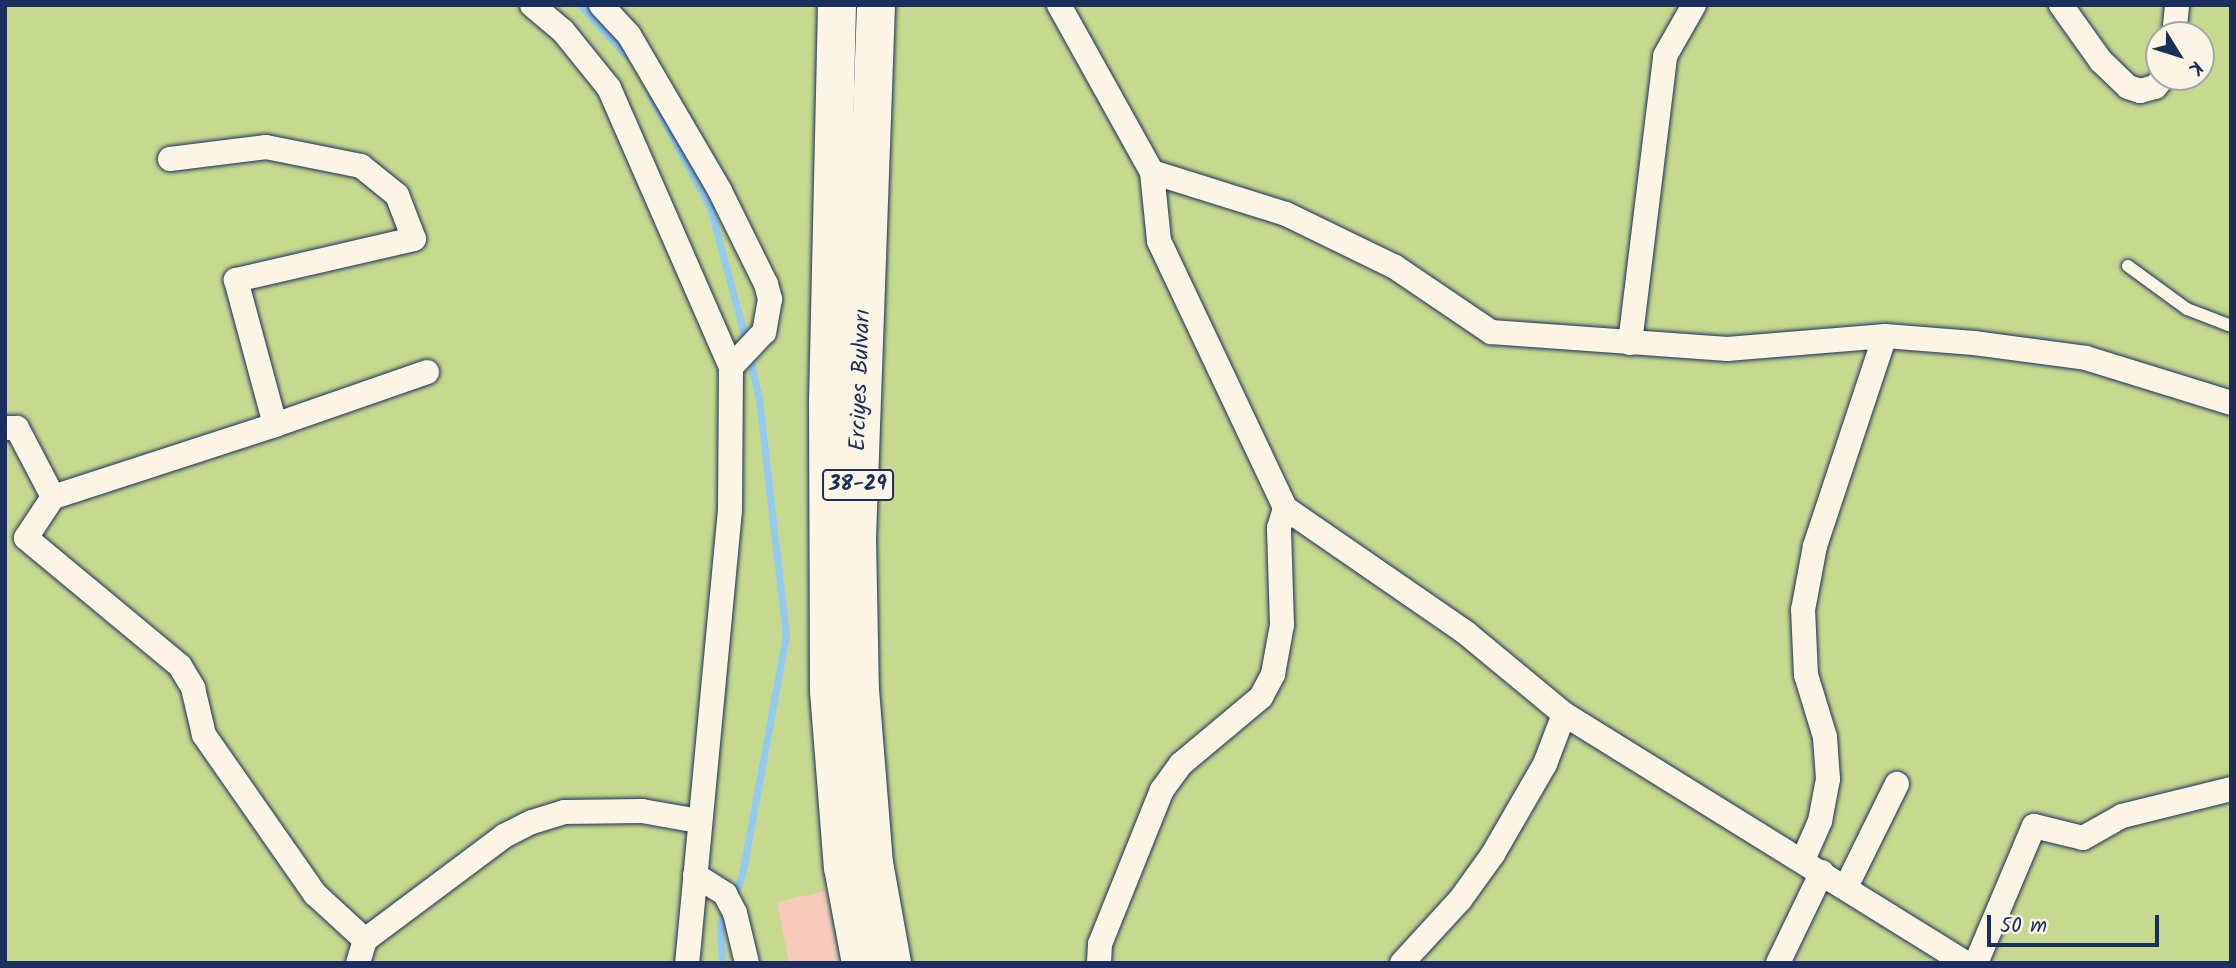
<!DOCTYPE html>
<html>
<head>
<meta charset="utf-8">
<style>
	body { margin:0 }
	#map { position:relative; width:2236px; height:968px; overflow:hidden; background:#fcf5e5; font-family:Kalam,sans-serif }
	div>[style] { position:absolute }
	.green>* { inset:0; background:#c7d98e }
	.stream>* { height:7px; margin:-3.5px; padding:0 3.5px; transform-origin:3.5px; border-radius:3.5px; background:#92caf1 }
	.building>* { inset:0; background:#f7cabb }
	.roads { filter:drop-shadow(0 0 2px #1b2f5e) drop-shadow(0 0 2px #1b2f5e) }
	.lane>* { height:12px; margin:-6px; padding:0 6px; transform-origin:6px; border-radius:6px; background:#fcf5e5 }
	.street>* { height:24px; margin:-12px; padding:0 12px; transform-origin:12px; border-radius:12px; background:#fcf5e5 }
	.highway>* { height:38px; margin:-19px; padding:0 19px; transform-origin:19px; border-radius:19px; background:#fcf5e5 }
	span { translate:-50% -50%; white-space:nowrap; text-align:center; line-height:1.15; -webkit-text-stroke:6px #fcf5e5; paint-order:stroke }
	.shield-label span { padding:2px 5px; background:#fcf5e5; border:2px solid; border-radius:5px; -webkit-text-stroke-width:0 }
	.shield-label { font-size:21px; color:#1b2f5e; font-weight:700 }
	.street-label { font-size:23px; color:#1b2f5e }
	.frame { position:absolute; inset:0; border:7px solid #1b2f5e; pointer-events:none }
	.north { position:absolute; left:2145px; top:21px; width:70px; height:70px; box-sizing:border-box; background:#fcf5e5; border:2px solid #a2a6af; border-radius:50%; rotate:128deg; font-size:19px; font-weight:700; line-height:28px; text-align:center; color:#1b2f5e }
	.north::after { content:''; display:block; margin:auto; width:24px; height:32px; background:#1b2f5e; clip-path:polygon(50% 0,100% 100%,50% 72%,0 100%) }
	.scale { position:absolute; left:1987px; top:915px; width:172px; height:32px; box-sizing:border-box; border:4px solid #1b2f5e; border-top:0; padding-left:9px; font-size:21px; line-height:24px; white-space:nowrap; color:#1b2f5e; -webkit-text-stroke:5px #fcf5e5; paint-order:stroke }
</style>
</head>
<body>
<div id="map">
	<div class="green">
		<div style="clip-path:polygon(evenodd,5px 5px,2231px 5px,2231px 963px,5px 963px,5px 5px,2159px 35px,2201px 35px,2201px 77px,2159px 77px,2159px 35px)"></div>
	</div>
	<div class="stream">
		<div style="left:580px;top:5px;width:69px;rotate:47.3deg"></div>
		<div style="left:651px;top:96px;width:126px;rotate:62deg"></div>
		<div style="left:710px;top:207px;width:139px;rotate:75deg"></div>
		<div style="left:733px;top:896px;width:23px;rotate:-67deg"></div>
		<div style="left:742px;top:875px;width:243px;rotate:-79.6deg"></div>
		<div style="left:786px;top:636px;width:239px;rotate:-96.5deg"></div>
		<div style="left:759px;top:399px;width:44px;rotate:-103.1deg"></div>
		<div style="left:722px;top:963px;width:39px;rotate:-93deg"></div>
		<div style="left:720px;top:924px;width:16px;rotate:-63deg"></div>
	</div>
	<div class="building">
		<div style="clip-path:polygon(825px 891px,839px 963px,789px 963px,777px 902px)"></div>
	</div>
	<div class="roads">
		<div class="lane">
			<div style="left:2128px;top:266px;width:73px;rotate:36.1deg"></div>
			<div style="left:2187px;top:309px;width:47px;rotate:21.1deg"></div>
		</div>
		<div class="street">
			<div style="left:532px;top:5px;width:40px;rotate:40deg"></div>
			<div style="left:563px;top:31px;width:73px;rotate:51.1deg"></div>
			<div style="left:609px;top:88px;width:305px;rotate:66.4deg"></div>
			<div style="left:731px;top:367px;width:143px;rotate:90.4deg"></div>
			<div style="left:730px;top:510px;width:455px;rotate:95.4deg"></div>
			<div style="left:601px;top:5px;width:41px;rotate:47deg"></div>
			<div style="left:629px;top:35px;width:181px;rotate:59.7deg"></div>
			<div style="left:720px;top:191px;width:104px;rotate:63.7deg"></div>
			<div style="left:766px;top:284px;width:16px;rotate:75deg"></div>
			<div style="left:770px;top:299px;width:34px;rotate:100deg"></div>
			<div style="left:764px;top:332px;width:48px;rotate:133.3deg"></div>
			<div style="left:1059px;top:5px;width:191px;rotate:60.9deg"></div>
			<div style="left:1152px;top:172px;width:69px;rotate:84.2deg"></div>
			<div style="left:1159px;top:241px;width:295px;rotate:64.7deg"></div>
			<div style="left:1285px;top:508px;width:220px;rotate:34.6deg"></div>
			<div style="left:1466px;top:633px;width:127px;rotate:39.6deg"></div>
			<div style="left:1564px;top:714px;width:472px;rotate:31.8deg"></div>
			<div style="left:2061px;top:5px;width:69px;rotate:54.5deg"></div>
			<div style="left:2101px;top:61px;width:37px;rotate:44deg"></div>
			<div style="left:2128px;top:87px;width:13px;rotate:18deg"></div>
			<div style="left:2140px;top:91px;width:16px;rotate:-15deg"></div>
			<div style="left:2155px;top:87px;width:13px;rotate:-48deg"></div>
			<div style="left:2174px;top:35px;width:30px;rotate:-84deg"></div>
			<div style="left:170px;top:159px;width:97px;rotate:-7.1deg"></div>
			<div style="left:266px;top:147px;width:97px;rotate:11.3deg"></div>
			<div style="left:361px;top:166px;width:46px;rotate:38.9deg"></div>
			<div style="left:397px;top:195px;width:47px;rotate:68.9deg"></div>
			<div style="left:414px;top:239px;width:183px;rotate:167deg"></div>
			<div style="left:236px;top:280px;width:150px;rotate:74.9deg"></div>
			<div style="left:275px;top:425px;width:233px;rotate:162deg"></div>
			<div style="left:53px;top:497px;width:49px;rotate:123.4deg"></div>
			<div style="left:26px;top:538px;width:200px;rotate:39.7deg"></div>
			<div style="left:180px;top:666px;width:26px;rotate:59deg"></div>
			<div style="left:193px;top:688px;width:48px;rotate:76.8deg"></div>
			<div style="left:204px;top:735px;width:194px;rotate:55.1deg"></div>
			<div style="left:315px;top:894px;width:68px;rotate:42.6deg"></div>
			<div style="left:1152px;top:172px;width:140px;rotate:17.4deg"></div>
			<div style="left:1286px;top:214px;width:121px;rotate:25.9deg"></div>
			<div style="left:1395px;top:267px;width:116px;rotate:34.1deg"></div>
			<div style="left:1491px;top:332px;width:237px;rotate:4.1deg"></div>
			<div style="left:1727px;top:349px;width:159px;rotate:-4.7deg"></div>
			<div style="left:1885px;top:336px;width:89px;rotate:4.5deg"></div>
			<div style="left:1974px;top:343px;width:113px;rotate:7.6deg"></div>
			<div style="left:2086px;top:358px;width:152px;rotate:17.2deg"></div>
			<div style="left:1630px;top:343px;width:289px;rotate:-83deg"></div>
			<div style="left:1665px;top:56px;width:59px;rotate:-60.4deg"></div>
			<div style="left:275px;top:425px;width:161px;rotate:-19.2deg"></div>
			<div style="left:5px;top:428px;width:12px"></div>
			<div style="left:17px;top:428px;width:78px;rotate:62.4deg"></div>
			<div style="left:1803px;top:860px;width:43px;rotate:-66.4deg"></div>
			<div style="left:1820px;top:821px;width:43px;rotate:-79.2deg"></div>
			<div style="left:1828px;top:779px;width:42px;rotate:-94.1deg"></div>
			<div style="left:1825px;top:737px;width:65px;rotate:-107deg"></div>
			<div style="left:1806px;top:675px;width:65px;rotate:-92.6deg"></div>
			<div style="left:1803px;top:610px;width:65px;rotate:-79.4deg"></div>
			<div style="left:1815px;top:546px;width:221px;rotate:-71.6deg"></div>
			<div style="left:695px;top:875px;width:36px;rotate:32deg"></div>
			<div style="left:725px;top:894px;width:21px;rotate:62deg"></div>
			<div style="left:735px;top:913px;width:51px;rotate:76.5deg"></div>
			<div style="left:1846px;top:887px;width:115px;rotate:-63.7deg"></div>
			<div style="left:358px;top:963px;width:24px;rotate:-73deg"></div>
			<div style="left:365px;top:940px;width:174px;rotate:-36.8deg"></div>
			<div style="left:504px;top:836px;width:31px;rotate:-27deg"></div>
			<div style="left:532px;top:822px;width:34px;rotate:-17deg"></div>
			<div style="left:564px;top:812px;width:78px;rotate:-0.7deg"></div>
			<div style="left:642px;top:811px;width:58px;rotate:10deg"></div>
			<div style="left:1099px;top:963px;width:19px;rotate:-87deg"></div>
			<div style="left:1100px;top:944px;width:166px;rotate:-68.1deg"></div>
			<div style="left:1162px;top:790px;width:32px;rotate:-54deg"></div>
			<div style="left:1181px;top:764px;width:104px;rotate:-39.9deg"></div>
			<div style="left:1261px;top:697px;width:26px;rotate:-62deg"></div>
			<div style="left:1273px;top:674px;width:50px;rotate:-79.6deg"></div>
			<div style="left:1282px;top:625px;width:97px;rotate:-91.8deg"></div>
			<div style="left:1279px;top:528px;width:21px;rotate:-73deg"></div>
			<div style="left:1402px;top:963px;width:86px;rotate:-47.4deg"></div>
			<div style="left:1460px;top:900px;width:57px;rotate:-54.3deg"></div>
			<div style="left:1493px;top:854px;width:104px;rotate:-60deg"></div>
			<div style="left:1545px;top:764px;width:53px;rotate:-69.2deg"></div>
			<div style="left:1778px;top:963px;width:101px;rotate:-64.2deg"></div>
			<div style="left:1976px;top:963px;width:149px;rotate:-67.1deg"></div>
			<div style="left:2034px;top:826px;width:50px;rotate:13.8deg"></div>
			<div style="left:2083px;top:838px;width:45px;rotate:-29.4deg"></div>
			<div style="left:2122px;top:816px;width:112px;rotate:-13.9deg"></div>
		</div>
		<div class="highway">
			<div style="left:837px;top:5px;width:396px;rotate:91.3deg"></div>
			<div style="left:828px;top:401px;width:290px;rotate:89.8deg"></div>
			<div style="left:829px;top:691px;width:177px;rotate:85.5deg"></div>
			<div style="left:843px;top:867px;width:98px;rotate:79.4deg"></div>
			<div style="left:876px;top:5px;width:533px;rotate:92.04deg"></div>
			<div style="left:857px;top:538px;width:152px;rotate:88.9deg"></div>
			<div style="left:860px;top:690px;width:174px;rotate:85.4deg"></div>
			<div style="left:874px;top:863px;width:102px;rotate:79.8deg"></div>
		</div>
	</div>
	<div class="shield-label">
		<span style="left:858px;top:485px">38-29</span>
	</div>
	<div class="street-label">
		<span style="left:861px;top:380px;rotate:-88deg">Erciyes Bulvarı</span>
	</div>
	<div class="frame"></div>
	<div class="north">K</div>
	<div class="scale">50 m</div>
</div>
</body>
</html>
